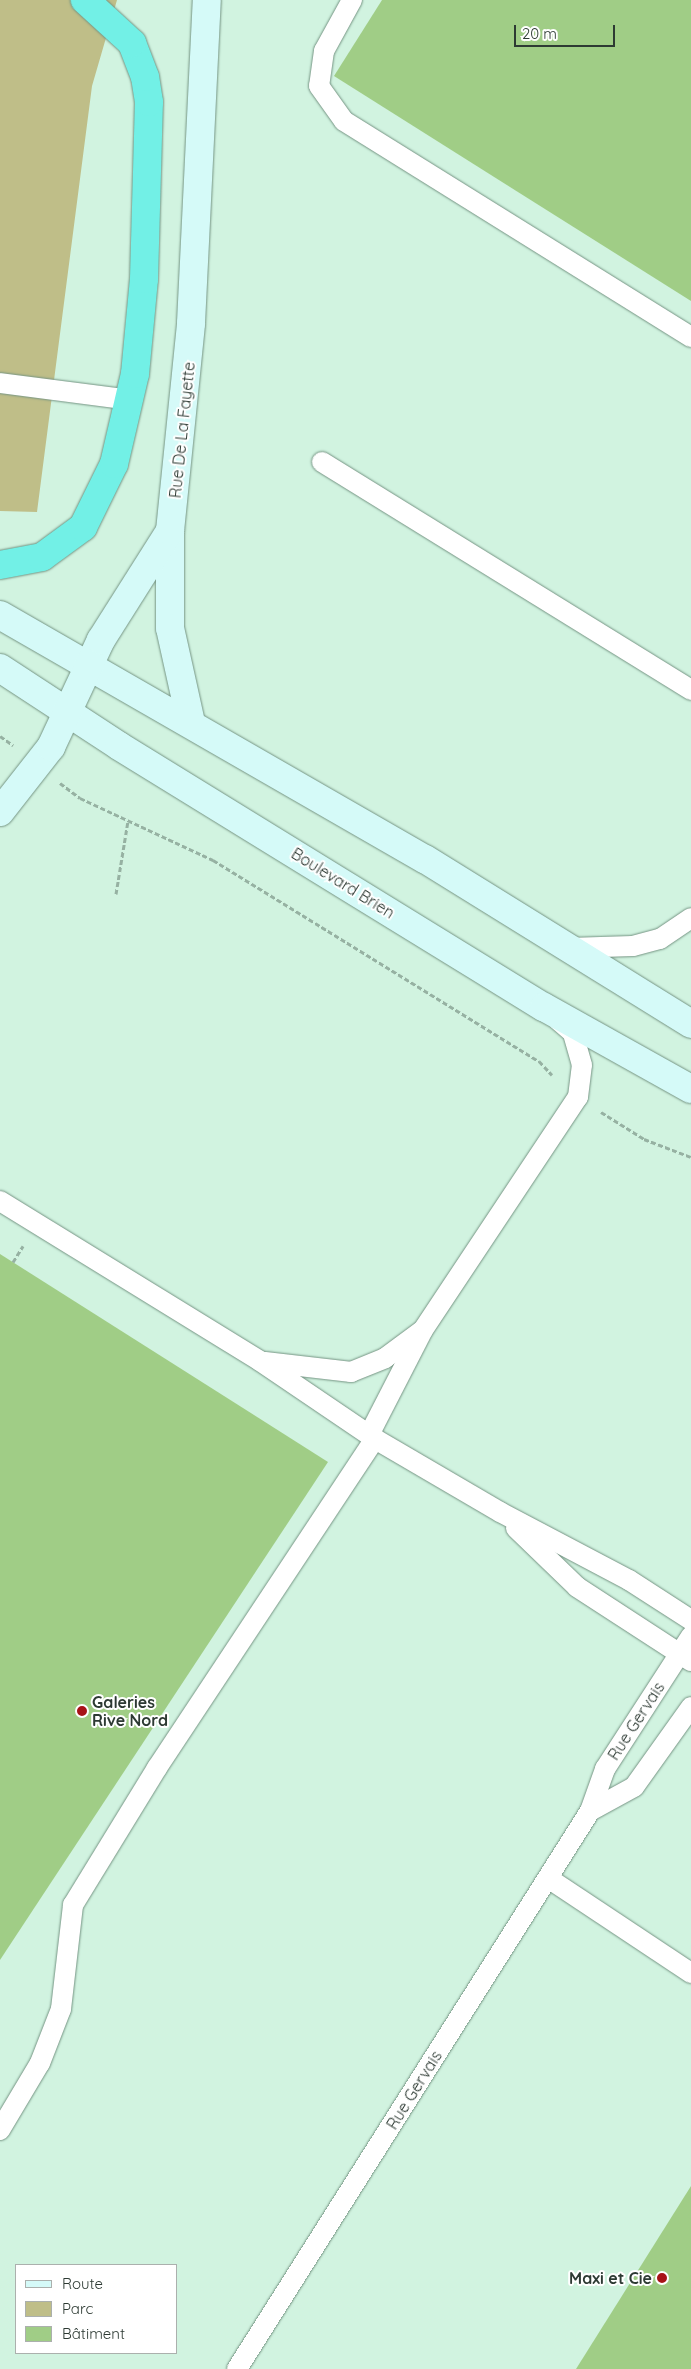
<!DOCTYPE html>
<html>
<head>
<meta charset="utf-8">
<style>
	body { margin:0 }
	#map { position:relative; width:691px; height:2369px; overflow:hidden; background:#d1f3e0; font-family:Quicksand,sans-serif }
	div>[style] { position:absolute }
	.green>* { inset:0; background:#bfbe88 }
	.building>* { inset:0; background:#a0cd86 }
	.path>* { height:3px; margin-top:-1.5px; transform-origin:0; background:repeating-linear-gradient(90deg,#96b1a2 0 5px,transparent 0 7.5px) }
	.roads { filter:drop-shadow(0 0 1px #759483) drop-shadow(0 0 1px #759483) }
	.lane>* { height:20px; margin:-10px; padding:0 10px; transform-origin:10px; border-radius:10px; background:#fff }
	.secondary>* { height:28px; margin:-14px; padding:0 14px; transform-origin:14px; border-radius:14px; background:#d5faf8 }
	.highway>* { height:28px; margin:-14px; padding:0 14px; transform-origin:14px; border-radius:14px; background:#72f0e6 }
	.dots>* { width:14px; height:14px; translate:-50% -50%; box-sizing:border-box; border:2px solid #fff; border-radius:50% }
	span { translate:-50% -50%; white-space:nowrap; text-align:center; line-height:1.15; -webkit-text-stroke:4px #fff; paint-order:stroke }
	.street-label { font-size:16px; color:#2d3a33 }
	.poi-label { font-size:16px; color:#2d3a33; font-weight:700 }
	.left { translate:0 -50%; text-align:left }
	.right { translate:-100% -50%; text-align:right }
	.legend { position:absolute; left:15px; top:2264px; width:162px; height:90px; box-sizing:border-box; background:#fff; border:1px solid #abb0ad; margin:0; padding:6px 9px; list-style:none; font-size:15px; color:#2d3a33 }
	.legend li { display:flex; align-items:center; gap:10px; height:25px }
	.legend b { width:25px; border:1px solid #abb0ad }
	.scale { position:absolute; left:514px; top:25px; width:101px; height:22px; box-sizing:border-box; border:2px solid #2d3a33; border-top:0; padding-left:6px; font-size:15px; line-height:18px; white-space:nowrap; color:#2d3a33; -webkit-text-stroke:4px #fff; paint-order:stroke }
</style>
</head>
<body>
<div id="map">
	<div class="green">
		<div style="clip-path:polygon(0 0,117px 0,92px 86px,37px 512px,0 511px)"></div>
	</div>
	<div class="building">
		<div style="clip-path:polygon(382px 0,691px 0,691px 301px,334px 76px)"></div>
		<div style="clip-path:polygon(0 1254px,328px 1462px,0 1960px)"></div>
		<div style="clip-path:polygon(691px 2186px,691px 2369px,576px 2369px)"></div>
	</div>
	<div class="path">
		<div style="left:0;top:736px;width:16px;rotate:35deg"></div>
		<div style="left:60px;top:783px;width:25px;rotate:37deg"></div>
		<div style="left:80px;top:798px;width:147px;rotate:25deg"></div>
		<div style="left:213px;top:860px;width:383px;rotate:31.7deg"></div>
		<div style="left:539px;top:1061px;width:19px;rotate:47deg"></div>
		<div style="left:116px;top:894px;width:74px;rotate:-80.7deg"></div>
		<div style="left:601px;top:1112px;width:51px;rotate:32.1deg"></div>
		<div style="left:644px;top:1139px;width:50px;rotate:21deg"></div>
		<div style="left:13px;top:1262px;width:19px;rotate:-58deg"></div>
	</div>
	<div class="roads">
		<div class="lane">
			<div style="left:352px;top:0;width:58px;rotate:118.8deg"></div>
			<div style="left:324px;top:51px;width:35px;rotate:98deg"></div>
			<div style="left:319px;top:86px;width:43px;rotate:54.5deg"></div>
			<div style="left:344px;top:121px;width:409px;rotate:31.9deg"></div>
			<div style="left:0;top:383px;width:132px;rotate:7.4deg"></div>
			<div style="left:322px;top:462px;width:434px;rotate:31.7deg"></div>
			<div style="left:569px;top:948px;width:64px;rotate:-1.8deg"></div>
			<div style="left:633px;top:946px;width:28px;rotate:-15deg"></div>
			<div style="left:660px;top:939px;width:37px;rotate:-34deg"></div>
			<div style="left:0;top:1201px;width:305px;rotate:31.6deg"></div>
			<div style="left:260px;top:1361px;width:139px;rotate:34.1deg"></div>
			<div style="left:375px;top:1439px;width:145px;rotate:30.3deg"></div>
			<div style="left:500px;top:1512px;width:146px;rotate:27.8deg"></div>
			<div style="left:629px;top:1580px;width:74px;rotate:32.8deg"></div>
			<div style="left:265px;top:1362px;width:87px;rotate:6.6deg"></div>
			<div style="left:351px;top:1372px;width:37px;rotate:-22deg"></div>
			<div style="left:385px;top:1358px;width:47px;rotate:-36.4deg"></div>
			<div style="left:423px;top:1330px;width:280px;rotate:-56.4deg"></div>
			<div style="left:578px;top:1097px;width:32px;rotate:-83deg"></div>
			<div style="left:582px;top:1065px;width:33px;rotate:-106deg"></div>
			<div style="left:573px;top:1033px;width:20px;rotate:-139deg"></div>
			<div style="left:369px;top:1435px;width:116px;rotate:-62.8deg"></div>
			<div style="left:516px;top:1528px;width:85px;rotate:44deg"></div>
			<div style="left:577px;top:1587px;width:136px;rotate:33deg"></div>
			<div style="left:590px;top:1811px;width:50px;rotate:-28.6deg"></div>
			<div style="left:634px;top:1787px;width:98px;rotate:-54.5deg"></div>
			<div style="left:548px;top:1878px;width:172px;rotate:33.6deg"></div>
			<div style="left:0;top:2130px;width:78px;rotate:-59.2deg"></div>
			<div style="left:40px;top:2063px;width:58px;rotate:-68.7deg"></div>
			<div style="left:61px;top:2009px;width:105px;rotate:-83.4deg"></div>
			<div style="left:73px;top:1905px;width:161px;rotate:-58.5deg"></div>
			<div style="left:157px;top:1768px;width:395px;rotate:-56.5deg"></div>
			<div style="left:237px;top:2369px;width:660px;rotate:-57.68deg"></div>
			<div style="left:590px;top:1811px;width:45px;rotate:-70.3deg"></div>
			<div style="left:605px;top:1769px;width:158px;rotate:-57.1deg"></div>
		</div>
		<div class="secondary">
			<div style="left:170px;top:531px;width:97px;rotate:90deg"></div>
			<div style="left:170px;top:628px;width:97px;rotate:77.5deg"></div>
			<div style="left:0;top:615px;width:490px;rotate:29.9deg"></div>
			<div style="left:425px;top:859px;width:313px;rotate:31.8deg"></div>
			<div style="left:0;top:668px;width:142px;rotate:33.2deg"></div>
			<div style="left:119px;top:746px;width:499px;rotate:31.6deg"></div>
			<div style="left:544px;top:1007px;width:168px;rotate:29.2deg"></div>
			<div style="left:0;top:812px;width:83px;rotate:-51.9deg"></div>
			<div style="left:51px;top:747px;width:118px;rotate:-65deg"></div>
			<div style="left:101px;top:640px;width:129px;rotate:-57.7deg"></div>
			<div style="left:170px;top:531px;width:209px;rotate:-84.2deg"></div>
			<div style="left:191px;top:323px;width:323px;rotate:-87.2deg"></div>
		</div>
		<div class="highway">
			<div style="left:0;top:565px;width:43px;rotate:-10.8deg"></div>
			<div style="left:42px;top:557px;width:51px;rotate:-36.2deg"></div>
			<div style="left:83px;top:527px;width:70px;rotate:-63.8deg"></div>
			<div style="left:114px;top:464px;width:92px;rotate:-76.9deg"></div>
			<div style="left:135px;top:374px;width:95px;rotate:-84.6deg"></div>
			<div style="left:144px;top:279px;width:177px;rotate:-88.4deg"></div>
			<div style="left:149px;top:102px;width:25px;rotate:-99deg"></div>
			<div style="left:145px;top:77px;width:36px;rotate:-111deg"></div>
			<div style="left:132px;top:43px;width:64px;rotate:-137.5deg"></div>
		</div>
	</div>
	<div class="dots">
		<div style="left:82px;top:1711px;background:#a71217"></div>
		<div style="left:662px;top:2278px;background:#a71217"></div>
	</div>
	<div class="street-label">
		<span style="left:182px;top:430px;rotate:-84deg">Rue De La Fayette</span>
		<span style="left:343px;top:883px;rotate:32deg">Boulevard Brien</span>
		<span style="left:636px;top:1721px;rotate:-57deg">Rue Gervais</span>
		<span style="left:414px;top:2090px;rotate:-58deg">Rue Gervais</span>
	</div>
	<div class="poi-label">
		<span class="left" style="left:92px;top:1711px">Galeries<br>Rive Nord</span>
		<span class="right" style="left:652px;top:2278px">Maxi et Cie</span>
	</div>
	<ul class="legend">
	<li><b style="height:6px;background:#d5faf8"></b>Route</li>
	<li><b style="height:14px;background:#bfbe88"></b>Parc</li>
	<li><b style="height:14px;background:#a0cd86"></b>Bâtiment</li>
	</ul>
	<div class="scale">20 m</div>
</div>
</body>
</html>
